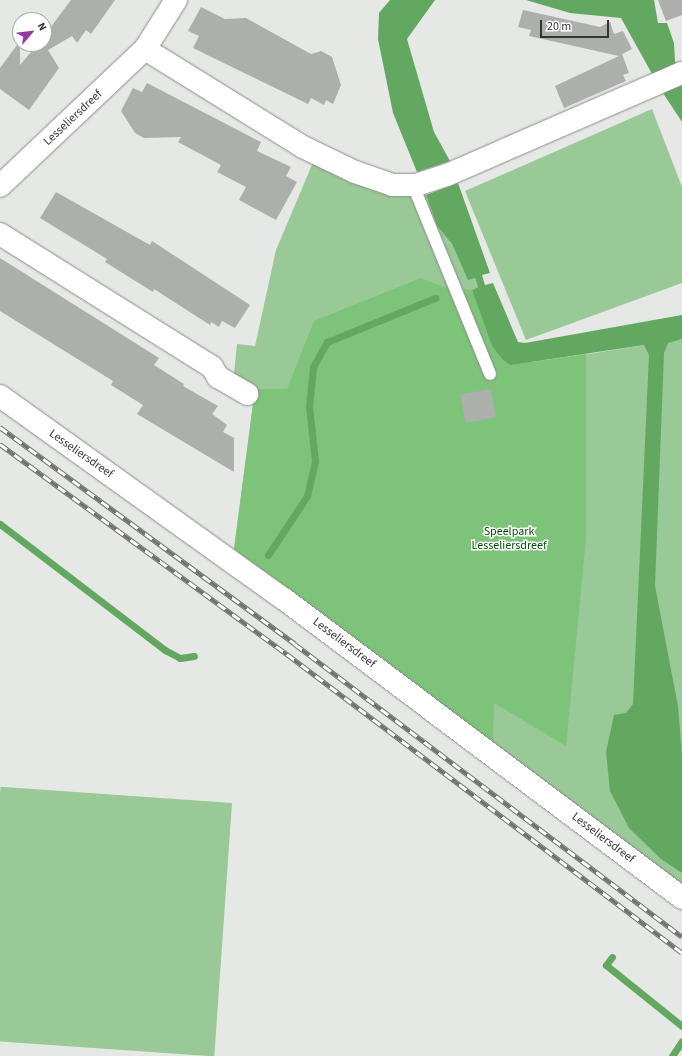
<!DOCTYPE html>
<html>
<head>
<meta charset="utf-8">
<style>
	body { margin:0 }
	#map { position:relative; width:682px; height:1056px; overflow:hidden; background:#e5e8e4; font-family:"Source Sans 3",sans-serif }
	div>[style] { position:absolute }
	.green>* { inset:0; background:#99c996; transform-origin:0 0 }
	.forest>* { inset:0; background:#7dc47a }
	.water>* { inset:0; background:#63a860 }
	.stream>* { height:7px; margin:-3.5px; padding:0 3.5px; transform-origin:3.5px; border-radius:3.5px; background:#63a860 }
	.building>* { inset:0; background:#acafab; transform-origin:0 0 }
	.roads { filter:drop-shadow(0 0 1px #8b8e8a) drop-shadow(0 0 1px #8b8e8a) }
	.service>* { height:12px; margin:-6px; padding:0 6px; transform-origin:6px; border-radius:6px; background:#fff }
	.minor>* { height:22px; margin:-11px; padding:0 11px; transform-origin:11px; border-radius:11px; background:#fff }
	.rail>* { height:4.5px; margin-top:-2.25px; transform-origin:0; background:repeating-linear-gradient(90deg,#fff 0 9px,#717270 0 18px); box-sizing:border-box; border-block:1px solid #717270 }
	span { translate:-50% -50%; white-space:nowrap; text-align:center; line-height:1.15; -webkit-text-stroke:3px #fff; paint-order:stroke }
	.street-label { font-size:12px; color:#323332 }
	.park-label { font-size:12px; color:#005004 }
	.north { position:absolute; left:12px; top:12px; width:40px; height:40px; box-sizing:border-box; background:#fff; border:1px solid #adadad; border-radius:50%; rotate:62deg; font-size:11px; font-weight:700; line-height:16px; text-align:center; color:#323332 }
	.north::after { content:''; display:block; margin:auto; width:14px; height:18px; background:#9739a2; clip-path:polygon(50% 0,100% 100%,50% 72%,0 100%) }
	.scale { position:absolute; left:540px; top:20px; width:69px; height:18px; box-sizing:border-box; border:2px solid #323332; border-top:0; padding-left:5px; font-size:12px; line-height:14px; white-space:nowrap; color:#323332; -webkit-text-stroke:3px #fff; paint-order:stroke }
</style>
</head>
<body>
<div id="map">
	<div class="green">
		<div style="clip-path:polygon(652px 109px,682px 187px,682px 283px,526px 340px,465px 191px)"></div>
		<div style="clip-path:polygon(314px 160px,426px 195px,437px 226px,452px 244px,468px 279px,475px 278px,478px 287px,472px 290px,532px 363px,682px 339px,682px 884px,234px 549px,255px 389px,234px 374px,237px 344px,255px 346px,276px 250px)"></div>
		<div style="left:232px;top:803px;width:254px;height:232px;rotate:94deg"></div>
	</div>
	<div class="forest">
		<div style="clip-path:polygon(421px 278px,441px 286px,472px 290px,492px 346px,511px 365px,586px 354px,586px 539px,566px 746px,494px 703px,493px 745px,234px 549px,255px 389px,287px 389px,314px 321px)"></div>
	</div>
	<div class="water">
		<div style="clip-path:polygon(390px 0,435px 0,407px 39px,434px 132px,450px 161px,417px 172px,393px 113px,378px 39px,379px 13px)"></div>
		<div style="clip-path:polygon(526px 0,654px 0,658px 23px,667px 23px,674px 43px,675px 61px,682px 83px,682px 122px,661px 90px,621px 18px,570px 13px)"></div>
		<div style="clip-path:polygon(458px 183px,490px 273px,482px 275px,485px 285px,493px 283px,518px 342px,525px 343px,682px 315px,682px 339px,668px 343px,664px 353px,655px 586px,678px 706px,682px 755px,682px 873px,661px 859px,629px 828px,610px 791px,606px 752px,614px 715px,626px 713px,633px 704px,649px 355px,644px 345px,511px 365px,503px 360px,492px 346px,472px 290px,478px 287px,475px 278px,468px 280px,452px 244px,437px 226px,426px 195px)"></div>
	</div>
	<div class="stream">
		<div style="left:0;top:524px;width:208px;rotate:37.4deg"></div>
		<div style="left:165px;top:650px;width:17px;rotate:28deg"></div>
		<div style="left:180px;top:658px;width:14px;rotate:-8deg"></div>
		<div style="left:268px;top:555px;width:71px;rotate:-56.5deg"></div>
		<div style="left:307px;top:496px;width:36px;rotate:-77deg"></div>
		<div style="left:315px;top:461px;width:55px;rotate:-96.2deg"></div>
		<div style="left:309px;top:406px;width:39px;rotate:-84deg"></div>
		<div style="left:313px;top:367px;width:29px;rotate:-61deg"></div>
		<div style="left:327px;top:342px;width:117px;rotate:-22.2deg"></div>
		<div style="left:612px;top:957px;width:10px;rotate:127deg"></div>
		<div style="left:606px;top:965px;width:97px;rotate:38.8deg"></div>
		<div style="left:672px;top:1056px;width:18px;rotate:-56deg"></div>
	</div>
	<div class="building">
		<div style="clip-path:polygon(71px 0,115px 0,91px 34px,86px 30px,77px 43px,72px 36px,48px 50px,59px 68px,29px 110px,0 89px,0 68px,20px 41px,20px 65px,38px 44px,44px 44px,44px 36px)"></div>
		<div style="clip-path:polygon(658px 0,682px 0,682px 15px,666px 21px)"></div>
		<div style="clip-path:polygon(201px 7px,225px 19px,246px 18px,311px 54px,321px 51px,332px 57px,341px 85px,333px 104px,326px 100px,324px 105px,311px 98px,308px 104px,193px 48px,199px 36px,188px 31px)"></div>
		<div style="clip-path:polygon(523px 10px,600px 27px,610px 22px,614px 34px,623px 31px,632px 49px,622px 54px,629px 73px,623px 75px,626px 81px,564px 108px,555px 86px,619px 56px,529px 36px,531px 30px,518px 27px)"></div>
		<div style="clip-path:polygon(147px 83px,261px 142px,257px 151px,291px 167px,286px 176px,297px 182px,276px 220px,239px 200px,246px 187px,217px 172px,221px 165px,178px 142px,181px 137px,144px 138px,135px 133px,121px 111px,133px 88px,142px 92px)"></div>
		<div style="clip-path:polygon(56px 192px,150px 245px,152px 241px,250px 305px,235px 328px,222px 321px,219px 327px,211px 322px,210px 325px,154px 289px,153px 292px,105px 262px,107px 259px,40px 218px)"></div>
		<div style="clip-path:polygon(0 258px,159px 358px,154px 365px,184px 384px,183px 386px,218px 406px,212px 414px,227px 425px,223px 432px,234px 438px,234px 472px,137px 414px,143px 405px,111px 385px,113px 381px,0 311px)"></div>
		<div style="left:491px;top:389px;width:29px;height:31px;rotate:80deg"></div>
	</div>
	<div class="roads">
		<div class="service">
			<div style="left:413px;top:185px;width:204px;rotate:67.8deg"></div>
		</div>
		<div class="minor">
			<div style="left:145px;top:49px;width:186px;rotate:31.8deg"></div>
			<div style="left:303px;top:147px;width:58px;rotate:25.7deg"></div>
			<div style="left:355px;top:172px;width:39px;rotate:19deg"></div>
			<div style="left:392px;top:185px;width:24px"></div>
			<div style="left:416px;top:185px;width:33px;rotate:-18deg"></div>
			<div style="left:447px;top:175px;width:256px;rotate:-23.5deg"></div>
			<div style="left:0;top:186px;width:199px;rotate:-43.4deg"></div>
			<div style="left:145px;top:49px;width:58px;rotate:-57.7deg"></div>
			<div style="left:0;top:234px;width:250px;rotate:32.1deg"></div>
			<div style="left:212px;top:367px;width:12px;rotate:59deg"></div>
			<div style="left:218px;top:377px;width:34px;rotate:30deg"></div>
			<div style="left:0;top:396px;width:349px;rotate:35.6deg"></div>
			<div style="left:284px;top:599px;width:498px;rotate:36.9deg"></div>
		</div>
	</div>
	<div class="rail">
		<div style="left:0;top:427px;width:366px;rotate:36.3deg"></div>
		<div style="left:295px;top:644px;width:485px;rotate:37.1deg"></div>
		<div style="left:0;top:444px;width:356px;rotate:36.2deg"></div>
		<div style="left:287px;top:654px;width:495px;rotate:37.1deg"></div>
	</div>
	<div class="street-label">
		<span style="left:73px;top:118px;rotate:-43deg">Lesseliersdreef</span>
		<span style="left:81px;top:454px;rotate:35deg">Lesseliersdreef</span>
		<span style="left:344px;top:643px;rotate:37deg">Lesseliersdreef</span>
		<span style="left:603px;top:838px;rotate:37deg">Lesseliersdreef</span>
	</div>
	<div class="park-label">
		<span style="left:509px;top:539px">Speelpark<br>Lesseliersdreef</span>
	</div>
	<div class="north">N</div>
	<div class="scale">20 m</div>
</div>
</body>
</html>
